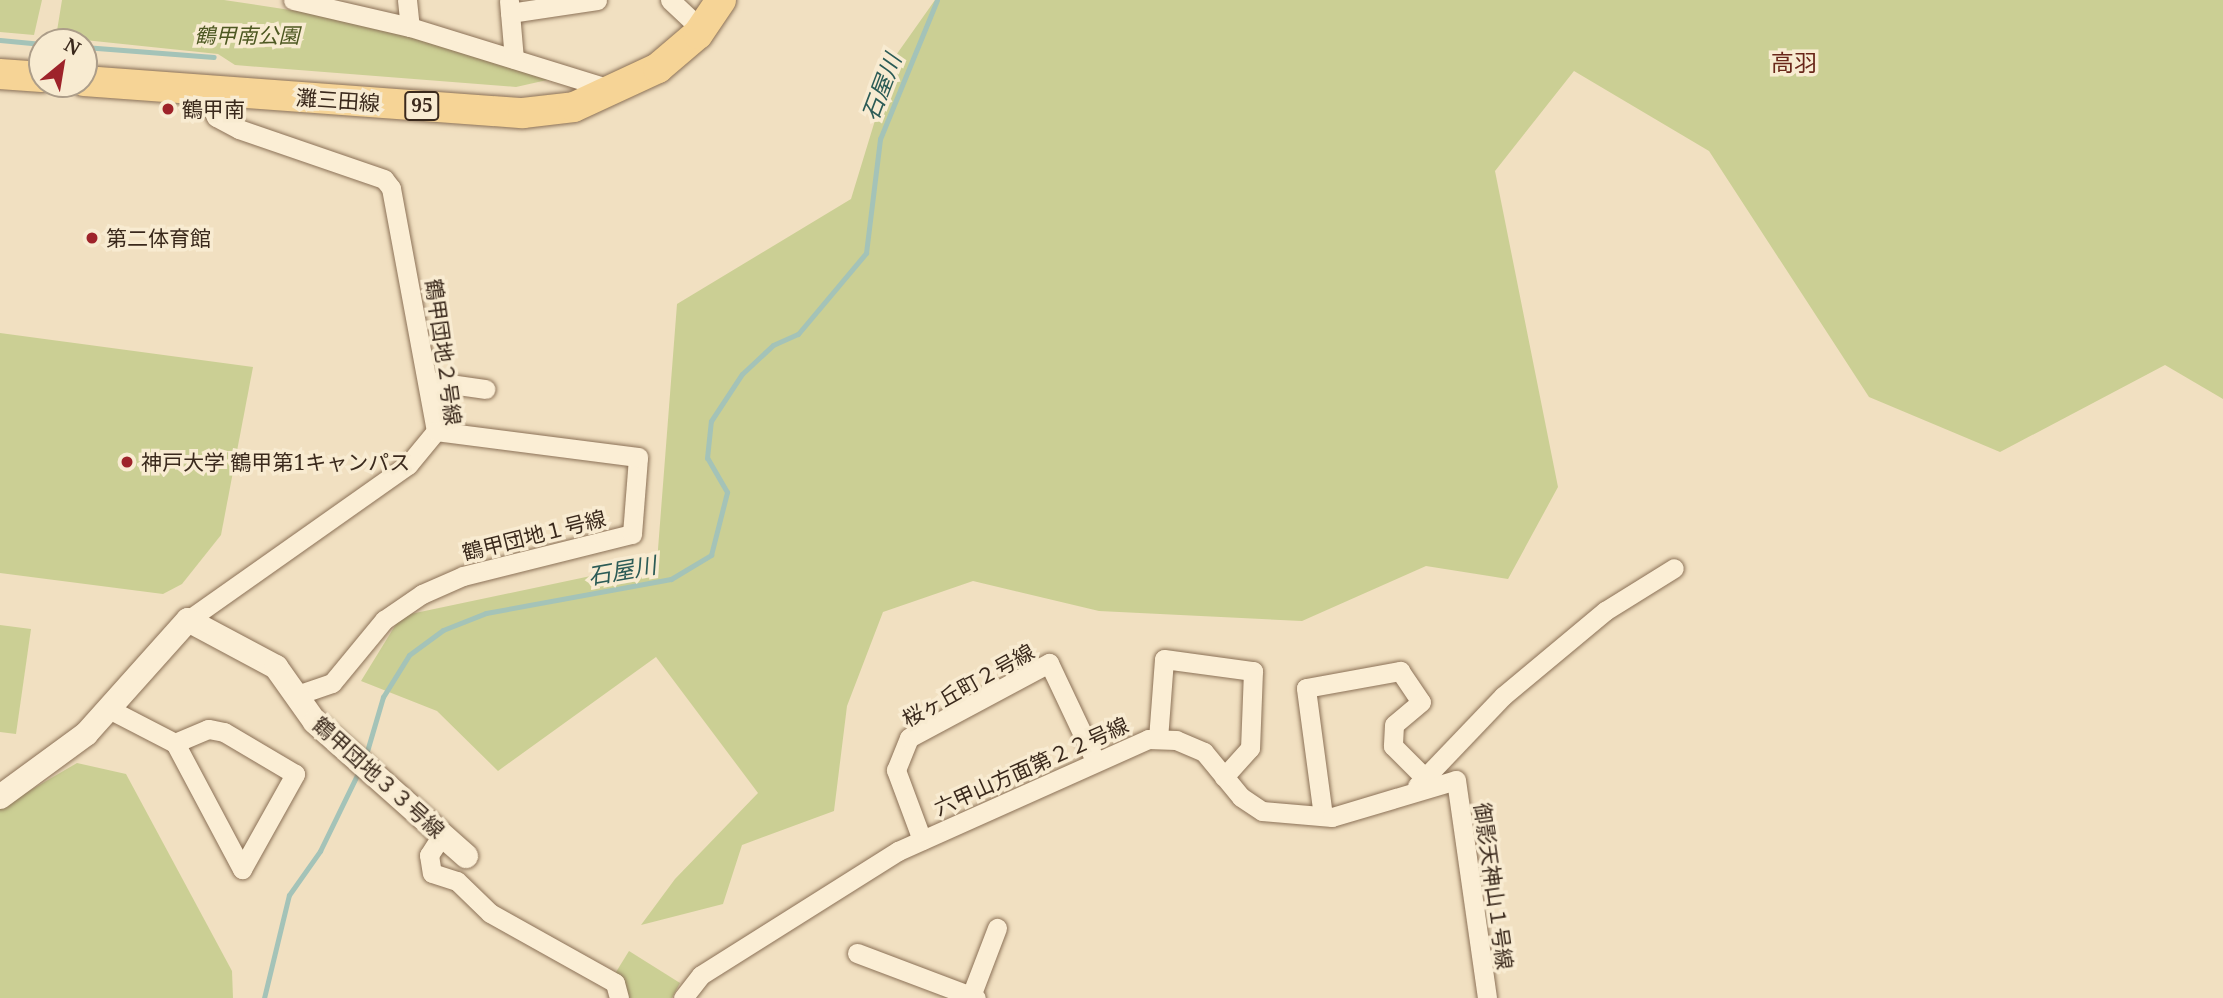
<!DOCTYPE html>
<html>
<head>
<meta charset="utf-8">
<style>
	body { margin:0 }
	#map { position:relative; width:2223px; height:998px; overflow:hidden; background:#f1e0c1; font-family:"Noto Serif","Noto Sans JP",serif }
	div>[style] { position:absolute }
	.green>* { inset:0; background:#cbcf94 }
	.stream>* { height:5px; margin:-2.5px; padding:0 2.5px; transform-origin:2.5px; border-radius:2.5px; background:#a4c3b8 }
	.roads { filter:drop-shadow(0 0 2px #8b7157) drop-shadow(0 0 2px #8b7157) }
	.minor>* { height:19px; margin:-9.5px; padding:0 9.5px; transform-origin:9.5px; border-radius:9.5px; background:#fbeed5 }
	.tertiary>* { height:24px; margin:-12px; padding:0 12px; transform-origin:12px; border-radius:12px; background:#fbeed5 }
	.primary>* { height:30px; margin:-15px; padding:0 15px; transform-origin:15px; border-radius:15px; background:#f6d496 }
	.dots>* { width:19px; height:19px; translate:-50% -50%; box-sizing:border-box; border:4px solid #f8ebd1; border-radius:50% }
	span { translate:-50% -50%; white-space:nowrap; text-align:center; line-height:1.15; -webkit-text-stroke:7px #f8ebd1; paint-order:stroke }
	.shield-label span { padding:2px 5px; background:#f8ebd1; border:2px solid; border-radius:5px; -webkit-text-stroke-width:0 }
	.shield-label { font-size:19px; color:#3a291c; font-weight:700 }
	.park-label { font-size:21px; color:#4d5822; font-style:italic }
	.street-label { font-size:21px; color:#3a291c }
	.poi-label { font-size:21px; color:#3a291c }
	.left { translate:0 -50%; text-align:left }
	.neighbourhood-label { font-size:23px; color:#692619 }
	.water-label { font-size:23px; color:#2b5b56; font-style:italic }
	.north { position:absolute; left:28px; top:28px; width:70px; height:70px; box-sizing:border-box; background:#f8ebd1; border:2px solid #ac9d89; border-radius:50%; rotate:30deg; font-size:19px; font-weight:700; line-height:28px; text-align:center; color:#3a291c }
	.north::after { content:''; display:block; margin:auto; width:24px; height:32px; background:#9e232a; clip-path:polygon(50% 0,100% 100%,50% 72%,0 100%) }
</style>
</head>
<body>
<div id="map">
	<div class="green">
		<div style="clip-path:polygon(0 0,42px 0,34px 35px,0 32px)"></div>
		<div style="clip-path:polygon(62px 0,224px 0,349px 19px,556px 78px,516px 87px,235px 65px,218px 54px,56px 37px)"></div>
		<div style="clip-path:polygon(935px 0,2223px 0,2223px 399px,2165px 365px,2000px 452px,1869px 397px,1709px 151px,1574px 71px,1495px 171px,1558px 487px,1508px 579px,1426px 566px,1302px 621px,1099px 611px,973px 581px,883px 612px,847px 706px,834px 811px,742px 845px,723px 904px,641px 925px,675px 879px,758px 793px,656px 657px,498px 771px,437px 711px,361px 681px,401px 616px,657px 562px,677px 304px,851px 199px,894px 58px)"></div>
		<div style="clip-path:polygon(0 333px,253px 367px,221px 535px,182px 584px,163px 594px,0 573px)"></div>
		<div style="clip-path:polygon(0 625px,31px 629px,16px 734px,0 732px)"></div>
		<div style="clip-path:polygon(77px 763px,126px 774px,232px 971px,233px 998px,0 998px,0 808px)"></div>
		<div style="clip-path:polygon(629px 951px,680px 983px,672px 998px,628px 998px,616px 972px)"></div>
	</div>
	<div class="stream">
		<div style="left:0;top:40px;width:42px;rotate:5.4deg"></div>
		<div style="left:84px;top:47px;width:130px;rotate:4.4deg"></div>
		<div style="left:365px;top:758px;width:64px;rotate:-73.6deg"></div>
		<div style="left:383px;top:697px;width:49px;rotate:-58.2deg"></div>
		<div style="left:409px;top:655px;width:42px;rotate:-36.3deg"></div>
		<div style="left:443px;top:630px;width:46px;rotate:-21.6deg"></div>
		<div style="left:486px;top:613px;width:188px;rotate:-10.4deg"></div>
		<div style="left:671px;top:579px;width:47px;rotate:-31deg"></div>
		<div style="left:711px;top:555px;width:65px;rotate:-75.7deg"></div>
		<div style="left:727px;top:492px;width:39px;rotate:-120deg"></div>
		<div style="left:707px;top:458px;width:37px;rotate:-84deg"></div>
		<div style="left:711px;top:421px;width:56px;rotate:-56.6deg"></div>
		<div style="left:742px;top:374px;width:42px;rotate:-43.1deg"></div>
		<div style="left:773px;top:345px;width:27px;rotate:-24deg"></div>
		<div style="left:798px;top:334px;width:106px;rotate:-50deg"></div>
		<div style="left:866px;top:253px;width:115px;rotate:-83deg"></div>
		<div style="left:880px;top:139px;width:150px;rotate:-67.7deg"></div>
		<div style="left:264px;top:998px;width:106px;rotate:-76.4deg"></div>
		<div style="left:289px;top:895px;width:54px;rotate:-54.8deg"></div>
		<div style="left:320px;top:851px;width:91px;rotate:-64deg"></div>
	</div>
	<div class="roads">
		<div class="minor">
			<div style="left:293px;top:0;width:120px;rotate:13deg"></div>
			<div style="left:410px;top:27px;width:214px;rotate:17.2deg"></div>
			<div style="left:407px;top:0;width:27px;rotate:84deg"></div>
			<div style="left:670px;top:0;width:42px;rotate:43.1deg"></div>
			<div style="left:509px;top:1px;width:58px;rotate:85.1deg"></div>
			<div style="left:510px;top:13px;width:88px;rotate:-8.5deg"></div>
			<div style="left:429px;top:381px;width:57px;rotate:8.1deg"></div>
			<div style="left:188px;top:620px;width:269px;rotate:-35.2deg"></div>
			<div style="left:408px;top:465px;width:44px;rotate:-50.5deg"></div>
			<div style="left:436px;top:431px;width:247px;rotate:-100.5deg"></div>
			<div style="left:391px;top:188px;width:11px;rotate:-128deg"></div>
			<div style="left:384px;top:179px;width:153px;rotate:-161deg"></div>
			<div style="left:239px;top:129px;width:26px;rotate:-152deg"></div>
			<div style="left:216px;top:117px;width:30px;rotate:-114deg"></div>
			<div style="left:297px;top:695px;width:37px;rotate:-19deg"></div>
			<div style="left:332px;top:683px;width:82px;rotate:-50.5deg"></div>
			<div style="left:384px;top:620px;width:46px;rotate:-34.4deg"></div>
			<div style="left:422px;top:594px;width:45px;rotate:-23.7deg"></div>
			<div style="left:463px;top:576px;width:174px;rotate:-14deg"></div>
			<div style="left:632px;top:534px;width:77px;rotate:-85.5deg"></div>
			<div style="left:638px;top:457px;width:204px;rotate:-172.7deg"></div>
			<div style="left:109px;top:709px;width:74px;rotate:27.3deg"></div>
			<div style="left:175px;top:743px;width:143px;rotate:62deg"></div>
			<div style="left:242px;top:869px;width:109px;rotate:-60.8deg"></div>
			<div style="left:295px;top:774px;width:82px;rotate:-149.4deg"></div>
			<div style="left:224px;top:732px;width:16px;rotate:-169deg"></div>
			<div style="left:208px;top:729px;width:36px;rotate:157deg"></div>
			<div style="left:1158px;top:739px;width:80px;rotate:-85.7deg"></div>
			<div style="left:1164px;top:659px;width:90px;rotate:7.7deg"></div>
			<div style="left:1253px;top:671px;width:77px;rotate:92.2deg"></div>
			<div style="left:1250px;top:748px;width:39px;rotate:132deg"></div>
			<div style="left:1417px;top:786px;width:124px;rotate:-46.3deg"></div>
			<div style="left:1503px;top:696px;width:133px;rotate:-39.8deg"></div>
			<div style="left:1605px;top:611px;width:81px;rotate:-31.9deg"></div>
			<div style="left:1323px;top:816px;width:129px;rotate:-97.6deg"></div>
			<div style="left:1306px;top:688px;width:96px;rotate:-10.3deg"></div>
			<div style="left:1400px;top:671px;width:37px;rotate:56deg"></div>
			<div style="left:1421px;top:702px;width:35px;rotate:140deg"></div>
			<div style="left:1394px;top:725px;width:21px;rotate:93deg"></div>
			<div style="left:1393px;top:746px;width:45px;rotate:45deg"></div>
			<div style="left:442px;top:835px;width:24px;rotate:123deg"></div>
			<div style="left:429px;top:855px;width:18px;rotate:81deg"></div>
			<div style="left:432px;top:873px;width:26px;rotate:18deg"></div>
			<div style="left:457px;top:881px;width:46px;rotate:44.1deg"></div>
			<div style="left:490px;top:913px;width:143px;rotate:29.2deg"></div>
			<div style="left:615px;top:983px;width:16px;rotate:75deg"></div>
			<div style="left:922px;top:840px;width:75px;rotate:-110.4deg"></div>
			<div style="left:896px;top:770px;width:35px;rotate:-68deg"></div>
			<div style="left:909px;top:738px;width:159px;rotate:-28.2deg"></div>
			<div style="left:1049px;top:663px;width:105px;rotate:64.7deg"></div>
			<div style="left:857px;top:953px;width:127px;rotate:20.7deg"></div>
			<div style="left:971px;top:996px;width:73px;rotate:-69.1deg"></div>
			<div style="left:683px;top:998px;width:29px;rotate:-52deg"></div>
			<div style="left:701px;top:975px;width:233px;rotate:-32.2deg"></div>
			<div style="left:898px;top:851px;width:274px;rotate:-24.1deg"></div>
			<div style="left:1148px;top:739px;width:28px;rotate:2deg"></div>
			<div style="left:1176px;top:740px;width:30px;rotate:23deg"></div>
			<div style="left:1204px;top:752px;width:58px;rotate:50.6deg"></div>
			<div style="left:1241px;top:797px;width:25px;rotate:34deg"></div>
			<div style="left:1262px;top:811px;width:70px;rotate:4.9deg"></div>
			<div style="left:1332px;top:817px;width:129px;rotate:-16.6deg"></div>
			<div style="left:1456px;top:780px;width:220px;rotate:81.9deg"></div>
		</div>
		<div class="tertiary">
			<div style="left:0;top:797px;width:107px;rotate:-36.2deg"></div>
			<div style="left:86px;top:734px;width:153px;rotate:-48.2deg"></div>
			<div style="left:188px;top:620px;width:100px;rotate:28.1deg"></div>
			<div style="left:276px;top:667px;width:67px;rotate:54.7deg"></div>
			<div style="left:315px;top:722px;width:202px;rotate:41.6deg"></div>
		</div>
		<div class="primary">
			<div style="left:0;top:74px;width:42px;rotate:4.1deg"></div>
			<div style="left:84px;top:81px;width:440px;rotate:4.2deg"></div>
			<div style="left:523px;top:113px;width:51px;rotate:-6.7deg"></div>
			<div style="left:574px;top:107px;width:93px;rotate:-24.9deg"></div>
			<div style="left:658px;top:68px;width:52px;rotate:-40.4deg"></div>
			<div style="left:698px;top:34px;width:41px;rotate:-55.9deg"></div>
		</div>
	</div>
	<div class="dots">
		<div style="left:168px;top:109px;background:#9e232a"></div>
		<div style="left:92px;top:238px;background:#9e232a"></div>
		<div style="left:127px;top:462px;background:#9e232a"></div>
	</div>
	<div class="shield-label">
		<span style="left:422px;top:106px">95</span>
	</div>
	<div class="park-label">
		<span style="left:247px;top:35px">鶴甲南公園</span>
	</div>
	<div class="street-label">
		<span style="left:338px;top:100px;rotate:4deg">灘三田線</span>
		<span style="left:444px;top:352px;rotate:82deg">鶴甲団地２号線</span>
		<span style="left:534px;top:535px;rotate:-14deg">鶴甲団地１号線</span>
		<span style="left:968px;top:685px;rotate:-29deg">桜ヶ丘町２号線</span>
		<span style="left:1031px;top:766px;rotate:-24deg">六甲山方面第２２号線</span>
		<span style="left:379px;top:777px;rotate:42deg">鶴甲団地３３号線</span>
		<span style="left:1494px;top:886px;rotate:82deg">御影天神山１号線</span>
	</div>
	<div class="poi-label">
		<span class="left" style="left:182px;top:109px">鶴甲南</span>
		<span class="left" style="left:106px;top:238px">第二体育館</span>
		<span class="left" style="left:141px;top:462px">神戸大学 鶴甲第1キャンパス</span>
	</div>
	<div class="neighbourhood-label">
		<span style="left:1794px;top:62px">高羽</span>
	</div>
	<div class="water-label">
		<span style="left:881px;top:87px;rotate:-69deg">石屋川</span>
		<span style="left:622px;top:570px;rotate:-10deg">石屋川</span>
	</div>
	<div class="north">N</div>
</div>
</body>
</html>
